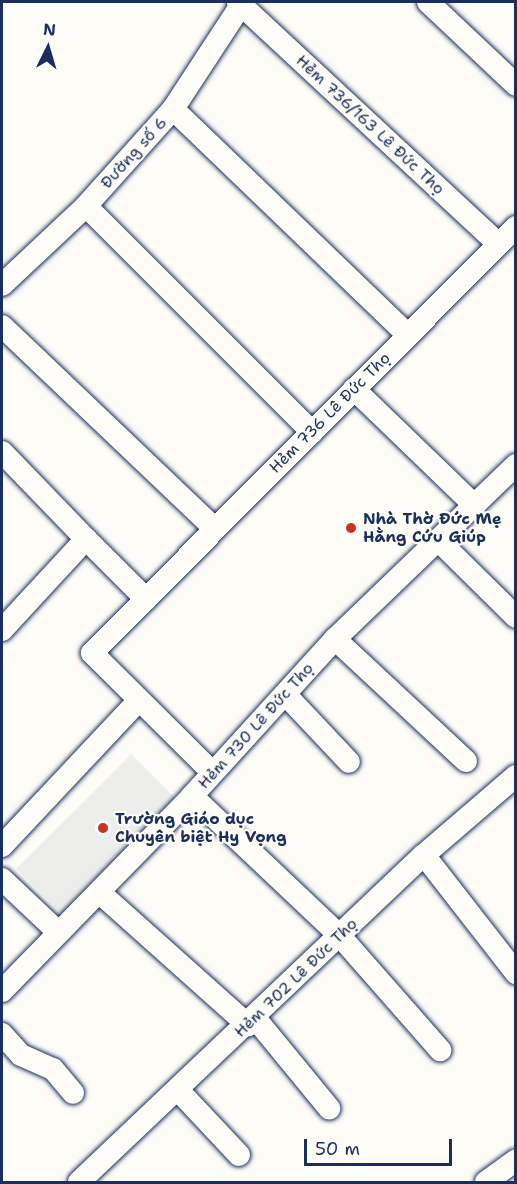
<!DOCTYPE html>
<html>
<head>
<meta charset="utf-8">
<style>
	body { margin:0 }
	#map { position:relative; width:517px; height:1184px; overflow:hidden; background:#fdfcf7; font-family:"Shantell Sans",sans-serif }
	div>[style] { position:absolute }
	.built>* { inset:0; background:#edeeec; transform-origin:0 0 }
	.roads { filter:drop-shadow(0 0 2px #1b2f5e) drop-shadow(0 0 2px #1b2f5e) }
	.minor>* { height:22px; margin:-11px; padding:0 11px; transform-origin:11px; border-radius:11px; background:#fdfcf7 }
	.dots>* { width:16px; height:16px; translate:-50% -50%; box-sizing:border-box; border:3px solid #fdfcf7; border-radius:50% }
	span { translate:-50% -50%; white-space:nowrap; text-align:center; line-height:1.15; -webkit-text-stroke:4.5px #fdfcf7; paint-order:stroke }
	.street-label { font-size:16px; color:#1b2f5e }
	.poi-label { font-size:16px; color:#1b2f5e; font-weight:700 }
	.left { translate:0 -50%; text-align:left }
	.frame { position:absolute; inset:0; border:3px solid #1b2f5e; pointer-events:none }
	.north { position:absolute; left:18px; top:18px; width:60px; height:60px; -webkit-text-stroke:4px #fdfcf7; paint-order:stroke; rotate:5deg; font-size:16px; font-weight:700; line-height:24px; text-align:center; color:#1b2f5e }
	.north::after { content:''; display:block; margin:auto; width:21px; height:27px; background:#1b2f5e; clip-path:polygon(50% 0,100% 100%,50% 72%,0 100%) }
	.scale { position:absolute; left:304px; top:1139px; width:148px; height:27px; box-sizing:border-box; border:3px solid #1b2f5e; border-top:0; padding-left:8px; font-size:18px; line-height:21px; white-space:nowrap; color:#1b2f5e; -webkit-text-stroke:4px #fdfcf7; paint-order:stroke }
</style>
</head>
<body>
<div id="map">
	<div class="built">
		<div style="left:131px;top:754px;width:65px;height:162px;rotate:45deg"></div>
	</div>
	<div class="roads">
		<div class="minor">
			<div style="left:238px;top:2px;width:355px;rotate:42.9deg"></div>
			<div style="left:428px;top:2px;width:121px;rotate:43.3deg"></div>
			<div style="left:173px;top:109px;width:326px;rotate:43.9deg"></div>
			<div style="left:86px;top:206px;width:320px;rotate:45deg"></div>
			<div style="left:2px;top:285px;width:115px;rotate:-43.2deg"></div>
			<div style="left:86px;top:206px;width:130px;rotate:-48.1deg"></div>
			<div style="left:173px;top:109px;width:128px;rotate:-56.8deg"></div>
			<div style="left:2px;top:326px;width:291px;rotate:43.6deg"></div>
			<div style="left:354px;top:389px;width:168px;rotate:44deg"></div>
			<div style="left:2px;top:452px;width:121px;rotate:46deg"></div>
			<div style="left:439px;top:541px;width:108px;rotate:44.6deg"></div>
			<div style="left:2px;top:630px;width:124px;rotate:-47.3deg"></div>
			<div style="left:86px;top:539px;width:85px;rotate:45deg"></div>
			<div style="left:335px;top:639px;width:179px;rotate:43deg"></div>
			<div style="left:285px;top:694px;width:93px;rotate:46.7deg"></div>
			<div style="left:212px;top:772px;width:169px;rotate:-135.2deg"></div>
			<div style="left:92px;top:653px;width:601px;rotate:-45.13deg"></div>
			<div style="left:192px;top:796px;width:204px;rotate:43.4deg"></div>
			<div style="left:340px;top:936px;width:152px;rotate:48.7deg"></div>
			<div style="left:2px;top:846px;width:200px;rotate:-46.8deg"></div>
			<div style="left:424px;top:855px;width:150px;rotate:52.1deg"></div>
			<div style="left:2px;top:879px;width:77px;rotate:43.4deg"></div>
			<div style="left:99px;top:892px;width:200px;rotate:41.8deg"></div>
			<div style="left:2px;top:991px;width:272px;rotate:-45.7deg"></div>
			<div style="left:192px;top:796px;width:212px;rotate:-47.7deg"></div>
			<div style="left:335px;top:639px;width:251px;rotate:-43.9deg"></div>
			<div style="left:255px;top:1018px;width:117px;rotate:50.6deg"></div>
			<div style="left:2px;top:1034px;width:28px;rotate:48deg"></div>
			<div style="left:21px;top:1055px;width:35px;rotate:24deg"></div>
			<div style="left:53px;top:1069px;width:31px;rotate:50deg"></div>
			<div style="left:178px;top:1090px;width:89px;rotate:46.8deg"></div>
			<div style="left:79px;top:1182px;width:475px;rotate:-43.5deg"></div>
			<div style="left:424px;top:855px;width:121px;rotate:-40.7deg"></div>
			<div style="left:486px;top:1182px;width:37px;rotate:-36deg"></div>
		</div>
	</div>
	<div class="dots">
		<div style="left:351px;top:528px;background:#c8321e"></div>
		<div style="left:103px;top:828px;background:#c8321e"></div>
	</div>
	<div class="street-label">
		<span style="left:370px;top:125px;rotate:43deg">Hẻm 736/163 Lê Đức Thọ</span>
		<span style="left:134px;top:153px;rotate:-48deg">Đường số 6</span>
		<span style="left:330px;top:413px;rotate:-45deg">Hẻm 736 Lê Đức Thọ</span>
		<span style="left:256px;top:726px;rotate:-48deg">Hẻm 730 Lê Đức Thọ</span>
		<span style="left:296px;top:978px;rotate:-44deg">Hẻm 702 Lê Đức Thọ</span>
	</div>
	<div class="poi-label">
		<span class="left" style="left:363px;top:528px">Nhà Thờ Đức Mẹ<br>Hằng Cứu Giúp</span>
		<span class="left" style="left:115px;top:828px">Trường Giáo dục<br>Chuyên biệt Hy Vọng</span>
	</div>
	<div class="frame"></div>
	<div class="north">N</div>
	<div class="scale">50 m</div>
</div>
</body>
</html>
